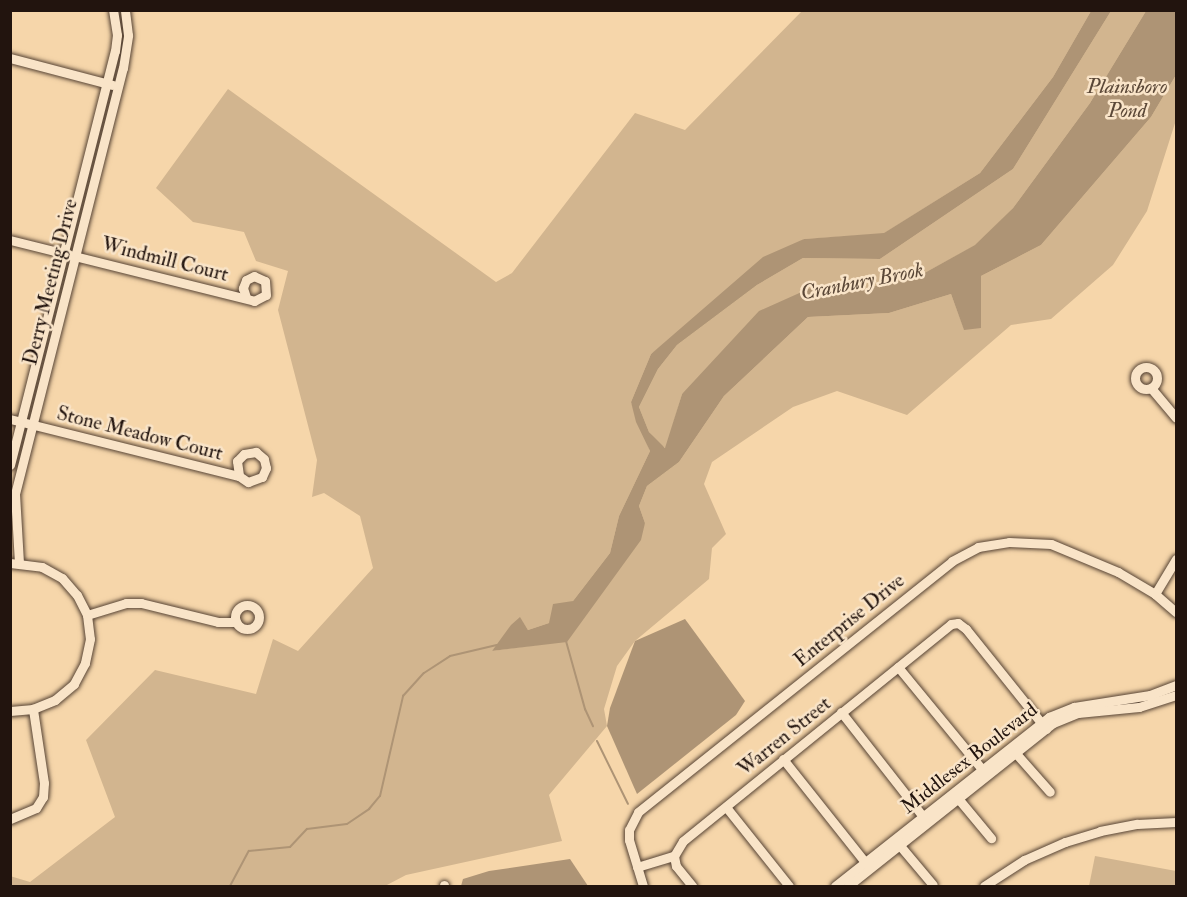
<!DOCTYPE html>
<html>
<head>
<meta charset="utf-8">
<style>
	body { margin:0 }
	#map { position:relative; width:1187px; height:897px; overflow:hidden; background:#f6d6aa; font-family:"IM FELL Double Pica",serif }
	div>[style] { position:absolute }
	.green>* { inset:0; background:#d2b58f }
	.water>* { inset:0; background:#ae9475 }
	.stream>* { height:2px; margin:-1px; padding:0 1px; transform-origin:1px; border-radius:1px; background:#ae9475 }
	.roads { filter:drop-shadow(0 0 2px #574435) drop-shadow(0 0 2px #574435) }
	.minor>* { height:9px; margin:-4.5px; padding:0 4.5px; transform-origin:4.5px; border-radius:4.5px; background:#f9e4c8 }
	.minor>.ring { margin:-4.5px; padding:0; box-sizing:content-box; background:none; border:9px solid #f9e4c8; border-radius:50% }
	span { translate:-50% -50%; white-space:nowrap; text-align:center; line-height:1.15; -webkit-text-stroke:5px #f9e4c8; paint-order:stroke }
	.street-label { font-size:20px; color:#22140e }
	.water-label { font-size:21px; color:#5a4737; font-style:italic }
	.frame { position:absolute; inset:0; border:12px solid #22140e; pointer-events:none }
</style>
</head>
<body>
<div id="map">
	<div class="green">
		<div style="clip-path:polygon(802px 11px,1091px 11px,1053px 77px,980px 173px,883px 234px,804px 239px,651px 354px,631px 402px,650px 451px,619px 516px,610px 553px,573px 601px,549px 623px,528px 630px,520px 618px,492px 651px,567px 641px,645px 523px,639px 506px,647px 486px,679px 462px,724px 396px,808px 317px,889px 313px,951px 294px,964px 329px,981px 276px,1041px 245px,1151px 117px,1176px 75px,1176px 120px,1147px 211px,1113px 265px,1051px 319px,1011px 325px,907px 415px,837px 391px,793px 407px,712px 462px,704px 484px,726px 534px,712px 548px,709px 579px,635px 641px,617px 666px,604px 709px,607px 726px,549px 795px,562px 841px,406px 875px,385px 886px,11px 886px,10px 876px,30px 882px,115px 817px,86px 740px,155px 670px,256px 694px,273px 639px,298px 651px,373px 568px,360px 516px,324px 493px,312px 497px,317px 460px,278px 310px,288px 271px,256px 261px,244px 232px,193px 222px,156px 188px,228px 89px,496px 282px,512px 273px,635px 113px,685px 130px)"></div>
		<div style="clip-path:polygon(1111px 11px,1146px 11px,1090px 103px,1013px 208px,976px 245px,919px 276px,849px 292px,841px 285px,682px 394px,666px 448px,660px 445px,649px 432px,639px 407px,658px 369px,677px 345px,757px 285px,803px 258px,880px 259px,1013px 169px)"></div>
		<div style="clip-path:polygon(1095px 856px,1176px 871px,1176px 886px,1089px 886px)"></div>
	</div>
	<div class="water">
		<div style="clip-path:polygon(1091px 11px,1111px 11px,1013px 169px,880px 259px,803px 258px,757px 285px,677px 345px,658px 369px,639px 407px,649px 432px,665px 448px,682px 394px,759px 311px,815px 286px,841px 285px,849px 292px,919px 276px,975px 245px,1013px 208px,1090px 103px,1146px 11px,1176px 11px,1176px 75px,1151px 117px,1041px 245px,981px 276px,981px 328px,964px 330px,951px 294px,889px 313px,808px 317px,724px 396px,679px 462px,647px 486px,639px 506px,645px 523px,641px 540px,567px 642px,492px 651px,511px 625px,520px 617px,528px 630px,549px 623px,553px 604px,573px 601px,610px 553px,619px 516px,650px 451px,636px 422px,631px 402px,651px 354px,763px 257px,804px 239px,884px 233px,980px 173px,1053px 77px)"></div>
		<div style="clip-path:polygon(685px 619px,745px 701px,736px 715px,637px 794px,607px 726px,610px 708px,635px 641px)"></div>
		<div style="clip-path:polygon(570px 859px,588px 886px,461px 886px,463px 879px,489px 871px)"></div>
	</div>
	<div class="stream">
		<div style="left:566px;top:641px;width:71px;rotate:74.4deg"></div>
		<div style="left:585px;top:709px;width:19px;rotate:65deg"></div>
		<div style="left:597px;top:741px;width:70px;rotate:63.8deg"></div>
		<div style="left:230px;top:886px;width:40px;rotate:-62deg"></div>
		<div style="left:249px;top:851px;width:41px;rotate:-5.6deg"></div>
		<div style="left:290px;top:847px;width:25px;rotate:-47deg"></div>
		<div style="left:307px;top:829px;width:40px;rotate:-7.1deg"></div>
		<div style="left:347px;top:824px;width:27px;rotate:-34deg"></div>
		<div style="left:369px;top:809px;width:17px;rotate:-50deg"></div>
		<div style="left:380px;top:796px;width:103px;rotate:-77deg"></div>
		<div style="left:403px;top:696px;width:31px;rotate:-48deg"></div>
		<div style="left:424px;top:673px;width:31px;rotate:-33deg"></div>
		<div style="left:450px;top:656px;width:48px;rotate:-13.2deg"></div>
	</div>
	<div class="roads">
		<div class="minor">
			<div style="left:10px;top:58px;width:106px;rotate:14.7deg"></div>
			<div style="left:10px;top:240px;width:252px;rotate:14deg"></div>
			<div style="left:254px;top:301px;width:13px;rotate:-27deg"></div>
			<div style="left:266px;top:295px;width:14px;rotate:-94deg"></div>
			<div style="left:265px;top:281px;width:12px;rotate:-156deg"></div>
			<div style="left:254px;top:276px;width:9px;rotate:153deg"></div>
			<div style="left:246px;top:280px;width:9px;rotate:111deg"></div>
			<div style="left:243px;top:288px;width:9px;rotate:72deg"></div>
			<div class="ring" style="left:1135px;top:367px;width:13px;height:13px"></div>
			<div style="left:1151px;top:388px;width:39px;rotate:50deg"></div>
			<div style="left:10px;top:419px;width:236px;rotate:14deg"></div>
			<div style="left:239px;top:476px;width:11px;rotate:34deg"></div>
			<div style="left:248px;top:482px;width:15px;rotate:-20deg"></div>
			<div style="left:262px;top:477px;width:10px;rotate:-66deg"></div>
			<div style="left:266px;top:468px;width:9px;rotate:-103deg"></div>
			<div style="left:264px;top:459px;width:11px;rotate:-139deg"></div>
			<div style="left:256px;top:452px;width:12px;rotate:171deg"></div>
			<div style="left:244px;top:454px;width:10px;rotate:135deg"></div>
			<div style="left:237px;top:461px;width:15px;rotate:82deg"></div>
			<div style="left:10px;top:465px;width:427px;rotate:-75.8deg"></div>
			<div style="left:115px;top:51px;width:16px;rotate:-83deg"></div>
			<div style="left:117px;top:35px;width:25px;rotate:-99deg"></div>
			<div style="left:10px;top:563px;width:32px;rotate:7deg"></div>
			<div style="left:42px;top:567px;width:23px;rotate:29deg"></div>
			<div style="left:62px;top:578px;width:23px;rotate:49deg"></div>
			<div style="left:77px;top:595px;width:22px;rotate:63deg"></div>
			<div style="left:87px;top:615px;width:24px;rotate:83deg"></div>
			<div style="left:90px;top:639px;width:25px;rotate:102deg"></div>
			<div style="left:85px;top:663px;width:24px;rotate:118deg"></div>
			<div style="left:74px;top:684px;width:25px;rotate:140deg"></div>
			<div style="left:55px;top:700px;width:24px;rotate:158deg"></div>
			<div style="left:33px;top:709px;width:23px;rotate:175deg"></div>
			<div style="left:19px;top:563px;width:69px;rotate:-93.3deg"></div>
			<div style="left:15px;top:494px;width:439px;rotate:-75.8deg"></div>
			<div style="left:123px;top:68px;width:33px;rotate:-81deg"></div>
			<div style="left:128px;top:35px;width:25px;rotate:-97deg"></div>
			<div style="left:1155px;top:594px;width:41px;rotate:-59deg"></div>
			<div class="ring" style="left:235px;top:605px;width:15px;height:15px"></div>
			<div style="left:87px;top:615px;width:41px;rotate:-17.1deg"></div>
			<div style="left:126px;top:603px;width:15px"></div>
			<div style="left:141px;top:603px;width:79px;rotate:13.9deg"></div>
			<div style="left:218px;top:622px;width:18px"></div>
			<div style="left:898px;top:667px;width:139px;rotate:50.6deg"></div>
			<div style="left:841px;top:712px;width:136px;rotate:51.9deg"></div>
			<div style="left:1012px;top:749px;width:57px;rotate:48.5deg"></div>
			<div style="left:783px;top:759px;width:138px;rotate:51.5deg"></div>
			<div style="left:956px;top:796px;width:55px;rotate:50.2deg"></div>
			<div style="left:726px;top:807px;width:101px;rotate:51.4deg"></div>
			<div style="left:10px;top:819px;width:28px;rotate:-23deg"></div>
			<div style="left:36px;top:808px;width:13px;rotate:-58deg"></div>
			<div style="left:43px;top:797px;width:14px;rotate:-86deg"></div>
			<div style="left:44px;top:783px;width:75px;rotate:-98.5deg"></div>
			<div style="left:896px;top:841px;width:57px;rotate:49.9deg"></div>
			<div style="left:674px;top:856px;width:10px;rotate:79deg"></div>
			<div style="left:676px;top:866px;width:26px;rotate:51deg"></div>
			<div style="left:637px;top:867px;width:39px;rotate:-17deg"></div>
			<div style="left:674px;top:856px;width:17px;rotate:-59deg"></div>
			<div style="left:683px;top:841px;width:345px;rotate:-39deg"></div>
			<div style="left:951px;top:624px;width:7px;rotate:-8deg"></div>
			<div style="left:958px;top:623px;width:10px;rotate:37deg"></div>
			<div style="left:966px;top:629px;width:128px;rotate:51.3deg"></div>
			<div style="left:444px;top:886px;width:1px;rotate:-90deg"></div>
			<div style="left:643px;top:886px;width:48px;rotate:-106.9deg"></div>
			<div style="left:629px;top:840px;width:10px;rotate:-90deg"></div>
			<div style="left:629px;top:830px;width:20px;rotate:-63deg"></div>
			<div style="left:638px;top:812px;width:402px;rotate:-38.6deg"></div>
			<div style="left:952px;top:561px;width:30px;rotate:-28deg"></div>
			<div style="left:978px;top:547px;width:31px;rotate:-9deg"></div>
			<div style="left:1009px;top:542px;width:42px;rotate:2.7deg"></div>
			<div style="left:1051px;top:544px;width:73px;rotate:22.7deg"></div>
			<div style="left:1118px;top:572px;width:43px;rotate:30.7deg"></div>
			<div style="left:1155px;top:594px;width:28px;rotate:41deg"></div>
			<div style="left:835px;top:886px;width:273px;rotate:-38.3deg"></div>
			<div style="left:1049px;top:717px;width:27px;rotate:-22deg"></div>
			<div style="left:1074px;top:707px;width:77px;rotate:-9deg"></div>
			<div style="left:1150px;top:695px;width:28px;rotate:-21deg"></div>
			<div style="left:848px;top:886px;width:262px;rotate:-38.5deg"></div>
			<div style="left:1053px;top:723px;width:27px;rotate:-22deg"></div>
			<div style="left:1078px;top:713px;width:61px;rotate:-5.6deg"></div>
			<div style="left:1139px;top:707px;width:39px;rotate:-18deg"></div>
			<div style="left:984px;top:886px;width:48px;rotate:-33deg"></div>
			<div style="left:1024px;top:860px;width:45px;rotate:-23.7deg"></div>
			<div style="left:1065px;top:842px;width:37px;rotate:-17deg"></div>
			<div style="left:1100px;top:831px;width:38px;rotate:-11deg"></div>
			<div style="left:1137px;top:824px;width:39px;rotate:-3deg"></div>
		</div>
	</div>
	<div class="street-label">
		<span style="left:165px;top:259px;rotate:14deg">Windmill Court</span>
		<span style="left:50px;top:282px;rotate:-76deg">Derry Meeting Drive</span>
		<span style="left:140px;top:433px;rotate:14deg">Stone Meadow Court</span>
		<span style="left:849px;top:620px;rotate:-39deg">Enterprise Drive</span>
		<span style="left:784px;top:736px;rotate:-39deg">Warren Street</span>
		<span style="left:969px;top:758px;rotate:-38deg">Middlesex Boulevard</span>
	</div>
	<div class="water-label">
		<span style="left:1127px;top:99px">Plainsboro<br>Pond</span>
		<span style="left:862px;top:282px;rotate:-11deg">Cranbury Brook</span>
	</div>
	<div class="frame"></div>
</div>
</body>
</html>
